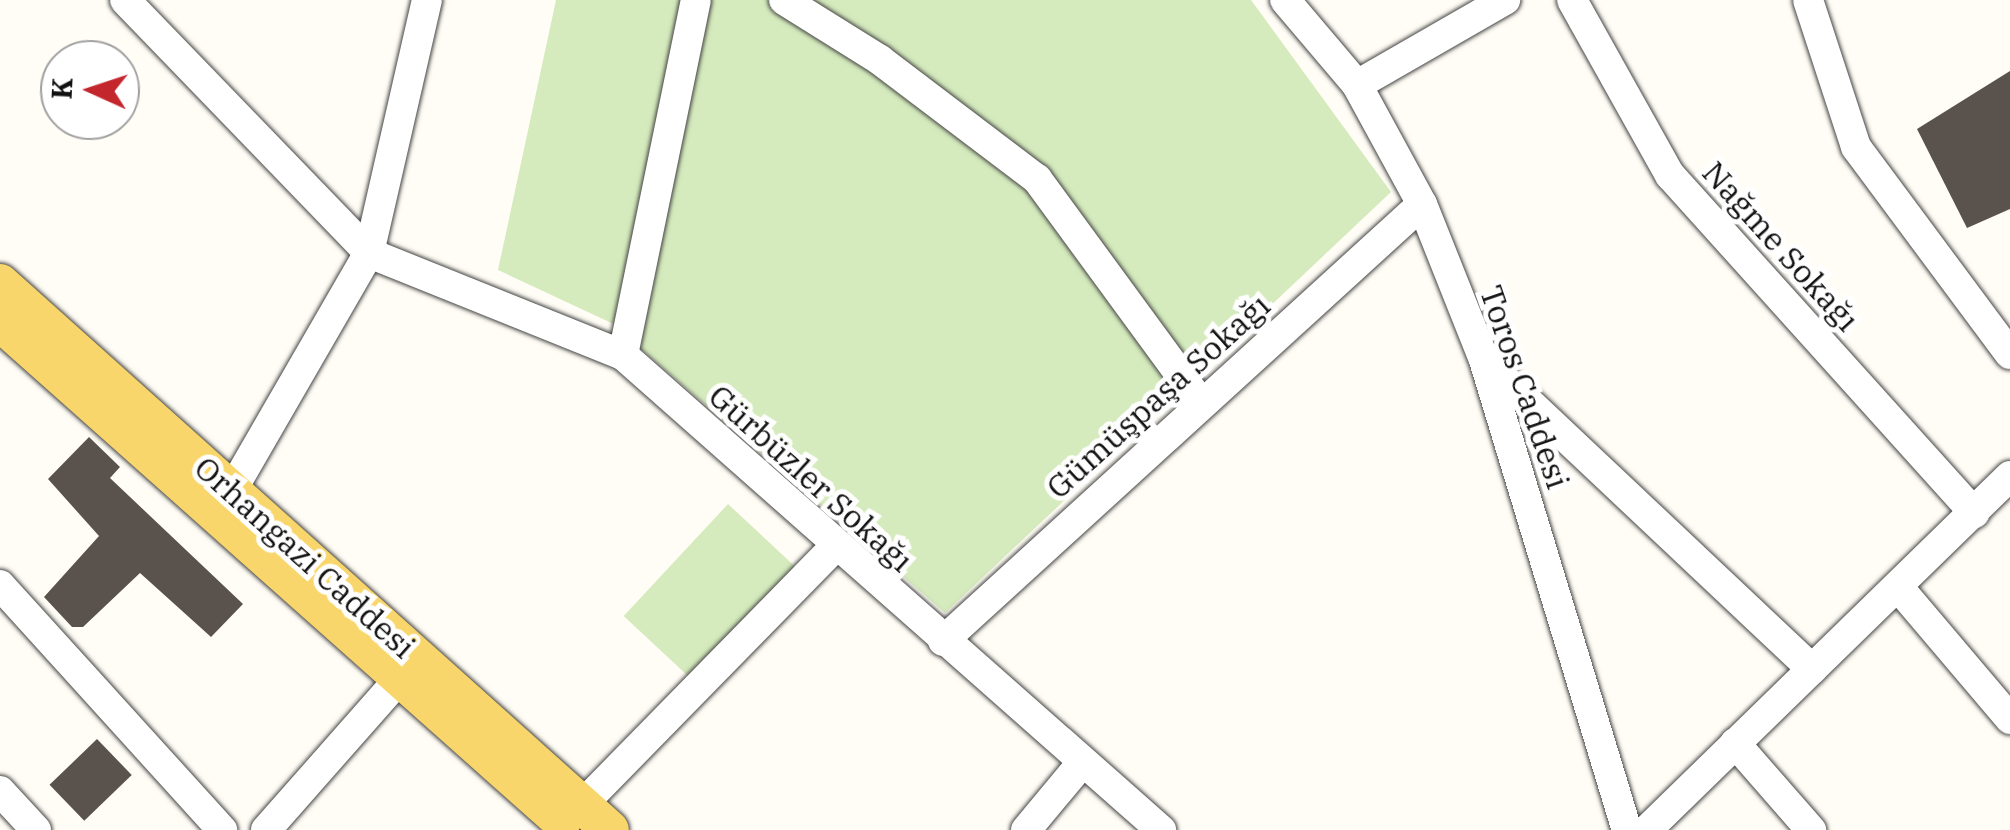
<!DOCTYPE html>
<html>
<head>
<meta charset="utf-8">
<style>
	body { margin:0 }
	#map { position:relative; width:2010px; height:830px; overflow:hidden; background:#fffdf5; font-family:"IBM Plex Serif",serif }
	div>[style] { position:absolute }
	.green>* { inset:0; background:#d5ebbd; transform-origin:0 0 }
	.building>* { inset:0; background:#5a524d; transform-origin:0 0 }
	.roads { filter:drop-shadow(0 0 2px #444) drop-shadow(0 0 2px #444) }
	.minor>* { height:30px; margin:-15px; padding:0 15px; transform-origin:15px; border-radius:15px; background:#fff }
	.major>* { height:38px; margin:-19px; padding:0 19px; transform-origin:19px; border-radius:19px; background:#f9d66b }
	span { translate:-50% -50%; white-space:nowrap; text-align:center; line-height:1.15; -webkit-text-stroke:10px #fff; paint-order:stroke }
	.street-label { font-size:32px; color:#111 }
	.north { position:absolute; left:40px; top:40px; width:100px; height:100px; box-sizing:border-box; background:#fff; border:2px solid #a0a0a0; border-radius:50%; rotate:273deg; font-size:28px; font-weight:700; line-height:40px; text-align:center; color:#111 }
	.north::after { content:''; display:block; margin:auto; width:35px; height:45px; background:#c4262e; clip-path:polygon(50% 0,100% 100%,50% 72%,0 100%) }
</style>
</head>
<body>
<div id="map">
	<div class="green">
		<div style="clip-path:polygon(556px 0,682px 0,620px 327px,498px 270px)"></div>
		<div style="clip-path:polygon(705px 0,1251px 0,1391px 192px,945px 613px,639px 347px)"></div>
		<div style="left:728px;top:504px;width:92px;height:153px;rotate:43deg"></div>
	</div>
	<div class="building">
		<div style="clip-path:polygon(2010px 71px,2010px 209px,1967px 228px,1917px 129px)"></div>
		<div style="clip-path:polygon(89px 437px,120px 467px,110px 478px,243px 604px,211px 637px,140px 573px,83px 627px,72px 627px,44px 597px,99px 536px,48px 479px)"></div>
		<div style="left:97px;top:739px;width:50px;height:66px;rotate:46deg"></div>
	</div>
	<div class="roads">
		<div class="minor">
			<div style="left:125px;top:0;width:351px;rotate:46deg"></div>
			<div style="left:369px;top:253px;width:274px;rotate:21.9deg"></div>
			<div style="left:623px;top:355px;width:718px;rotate:41.44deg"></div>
			<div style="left:784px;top:0;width:113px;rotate:32deg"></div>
			<div style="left:880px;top:60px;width:197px;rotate:37.2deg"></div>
			<div style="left:1037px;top:179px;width:278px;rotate:53.8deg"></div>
			<div style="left:1285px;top:0;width:111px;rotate:49.7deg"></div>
			<div style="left:1357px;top:85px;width:136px;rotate:61.4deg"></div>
			<div style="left:1422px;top:204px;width:168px;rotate:68.3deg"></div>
			<div style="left:1484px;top:360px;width:491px;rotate:73.1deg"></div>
			<div style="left:1572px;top:0;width:201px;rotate:60.8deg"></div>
			<div style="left:1670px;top:175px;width:455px;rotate:48deg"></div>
			<div style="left:1808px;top:0;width:155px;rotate:71.9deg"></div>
			<div style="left:1856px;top:147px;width:258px;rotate:53.4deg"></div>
			<div style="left:1357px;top:85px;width:171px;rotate:-29.9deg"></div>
			<div style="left:623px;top:355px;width:362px;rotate:-78.4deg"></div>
			<div style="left:1486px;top:362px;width:448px;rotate:43.3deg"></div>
			<div style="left:232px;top:490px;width:274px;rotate:-60deg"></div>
			<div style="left:369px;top:253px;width:260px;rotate:-77.1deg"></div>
			<div style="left:0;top:585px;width:331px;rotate:47.8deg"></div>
			<div style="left:1899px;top:588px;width:172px;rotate:49.7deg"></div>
			<div style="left:943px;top:641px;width:648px;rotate:-42.37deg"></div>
			<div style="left:1735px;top:743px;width:116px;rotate:48.9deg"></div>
			<div style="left:0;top:791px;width:53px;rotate:47.3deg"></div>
			<div style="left:582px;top:805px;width:360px;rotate:-45.6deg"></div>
			<div style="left:266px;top:830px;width:203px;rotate:-48.6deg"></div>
			<div style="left:1026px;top:830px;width:86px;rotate:-50.2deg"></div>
			<div style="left:1647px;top:830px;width:507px;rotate:-44.28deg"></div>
		</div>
		<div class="major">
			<div style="left:0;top:283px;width:819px;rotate:41.88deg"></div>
			<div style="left:0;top:322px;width:752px;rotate:41.66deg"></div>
		</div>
	</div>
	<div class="street-label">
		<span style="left:1781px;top:246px;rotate:48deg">Nağme Sokağı</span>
		<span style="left:1525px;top:387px;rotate:71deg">Toros Caddesi</span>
		<span style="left:1158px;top:396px;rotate:-42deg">Gümüşpaşa Sokağı</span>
		<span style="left:811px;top:478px;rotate:42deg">Gürbüzler Sokağı</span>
		<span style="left:305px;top:557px;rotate:42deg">Orhangazi Caddesi</span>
	</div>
	<div class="north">K</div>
</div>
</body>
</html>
